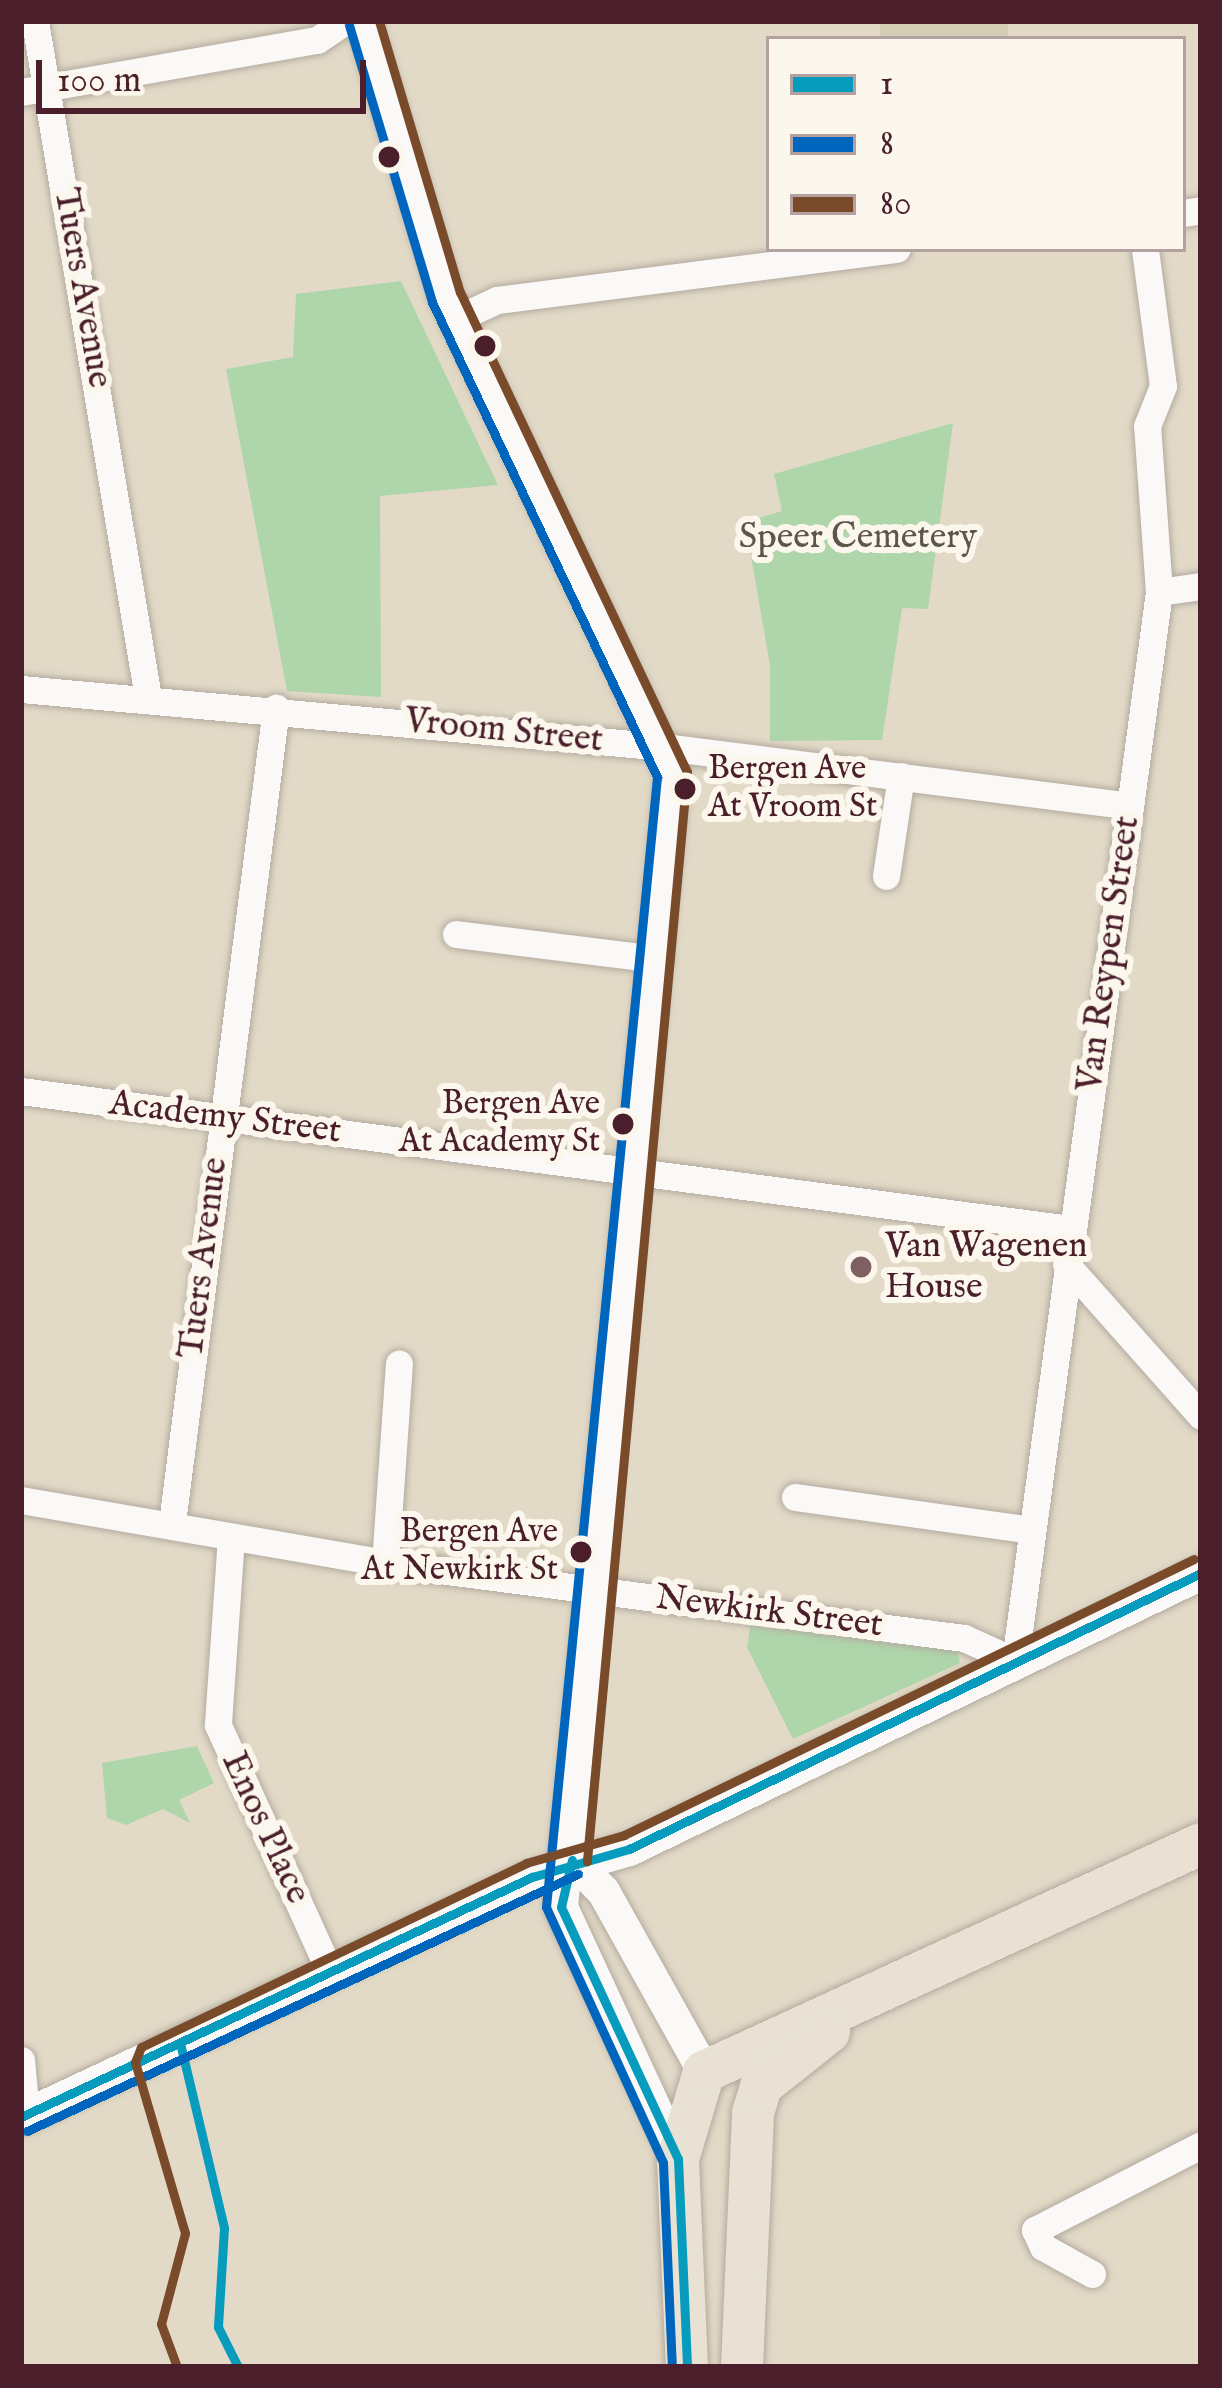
<!DOCTYPE html>
<html>
<head>
<meta charset="utf-8">
<style>
	body { margin:0 }
	#map { position:relative; width:1222px; height:2388px; overflow:hidden; background:#e2dac7; font-family:"IM FELL English",serif }
	div>[style] { position:absolute }
	.built>* { inset:0; background:#d3cdb5; transform-origin:0 0 }
	.green>* { inset:0; background:#aed6aa }
	.roads { filter:drop-shadow(0 0 3px #b4aba0) drop-shadow(0 0 3px #b4aba0) }
	.minor>* { height:27px; margin:-13.5px; padding:0 13.5px; transform-origin:13.5px; border-radius:13.5px; background:#fbf9f7 }
	.tertiary>* { height:33px; margin:-16.5px; padding:0 16.5px; transform-origin:16.5px; border-radius:16.5px; background:#fbf9f7 }
	.primary>* { height:42px; margin:-21px; padding:0 21px; transform-origin:21px; border-radius:21px; background:#e8e1d4 }
	.bus-1>* { height:9px; margin:-4.5px; padding:0 4.5px; transform-origin:4.5px; border-radius:4.5px; background:#079bbe }
	.bus-2>* { height:9px; margin:-4.5px; padding:0 4.5px; transform-origin:4.5px; border-radius:4.5px; background:#0065bd }
	.bus-3>* { height:9px; margin:-4.5px; padding:0 4.5px; transform-origin:4.5px; border-radius:4.5px; background:#7a4b2a }
	.dots>* { width:33px; height:33px; translate:-50% -50%; box-sizing:border-box; border:6px solid #fbf7ec; border-radius:50% }
	span { translate:-50% -50%; white-space:nowrap; text-align:center; line-height:1.15; -webkit-text-stroke:12px #fbf7ec; paint-order:stroke }
	.bus-label { font-size:33px; color:#4a1f2b }
	.left { translate:0 -50%; text-align:left }
	.right { translate:-100% -50%; text-align:right }
	.street-label { font-size:36px; color:#4a1f2b }
	.park-label { font-size:36px; color:#5b554a }
	.poi-label { font-size:36px; color:#4a1f2b }
	.frame { position:absolute; inset:0; border:24px solid #4a1f2b; pointer-events:none }
	.legend { position:absolute; left:766px; top:36px; width:420px; height:216px; box-sizing:border-box; background:#fbf7ec; border:3px solid #b4a19f; margin:0; padding:15px 21px; list-style:none; font-size:36px; color:#4a1f2b }
	.legend li { display:flex; align-items:center; gap:24px; height:60px }
	.legend b { width:60px; border:3px solid #b4a19f }
	.scale { position:absolute; left:36px; top:60px; width:330px; height:54px; box-sizing:border-box; border:6px solid #4a1f2b; border-top:0; padding-left:15px; font-size:36px; line-height:42px; white-space:nowrap; color:#4a1f2b; -webkit-text-stroke:9px #fbf7ec; paint-order:stroke }
</style>
</head>
<body>
<div id="map">
	<div class="built">
		<div style="left:880px;top:21px;width:128px;height:18px"></div>
	</div>
	<div class="green">
		<div style="clip-path:polygon(401px 281px,498px 485px,380px 496px,381px 697px,287px 691px,226px 369px,293px 357px,296px 294px)"></div>
		<div style="clip-path:polygon(953px 423px,928px 609px,902px 608px,882px 740px,770px 741px,770px 665px,745px 522px,782px 511px,774px 474px)"></div>
		<div style="clip-path:polygon(751px 1622px,957px 1651px,960px 1663px,793px 1739px,747px 1647px)"></div>
		<div style="clip-path:polygon(197px 1746px,214px 1783px,179px 1800px,190px 1823px,163px 1809px,126px 1825px,107px 1818px,102px 1763px)"></div>
	</div>
	<div class="roads">
		<div class="minor">
			<div style="left:35px;top:21px;width:686px;rotate:80.52deg"></div>
			<div style="left:21px;top:92px;width:301px;rotate:-10deg"></div>
			<div style="left:317px;top:40px;width:34px;rotate:-34deg"></div>
			<div style="left:1183px;top:213px;width:18px;rotate:-9deg"></div>
			<div style="left:456px;top:319px;width:45px;rotate:-24.9deg"></div>
			<div style="left:497px;top:300px;width:403px;rotate:-7.3deg"></div>
			<div style="left:1159px;top:592px;width:42px;rotate:-8.1deg"></div>
			<div style="left:21px;top:689px;width:647px;rotate:5.15deg"></div>
			<div style="left:665px;top:747px;width:468px;rotate:7.2deg"></div>
			<div style="left:886px;top:876px;width:101px;rotate:-81.5deg"></div>
			<div style="left:456px;top:934px;width:204px;rotate:7.1deg"></div>
			<div style="left:21px;top:1091px;width:1059px;rotate:7.49deg"></div>
			<div style="left:1066px;top:1264px;width:203px;rotate:48.4deg"></div>
			<div style="left:795px;top:1497px;width:234px;rotate:7.9deg"></div>
			<div style="left:21px;top:1500px;width:369px;rotate:9.8deg"></div>
			<div style="left:385px;top:1563px;width:584px;rotate:7.38deg"></div>
			<div style="left:964px;top:1638px;width:56px;rotate:24.3deg"></div>
			<div style="left:1015px;top:1661px;width:1079px;rotate:-82.33deg"></div>
			<div style="left:1159px;top:592px;width:166px;rotate:-94.1deg"></div>
			<div style="left:1147px;top:426px;width:43px;rotate:-68.2deg"></div>
			<div style="left:1163px;top:386px;width:138px;rotate:-97.5deg"></div>
			<div style="left:172px;top:1523px;width:822px;rotate:-82.73deg"></div>
			<div style="left:231px;top:1537px;width:188px;rotate:94deg"></div>
			<div style="left:218px;top:1725px;width:271px;rotate:65.6deg"></div>
			<div style="left:385px;top:1563px;width:200px;rotate:-86deg"></div>
			<div style="left:21px;top:2060px;width:54px;rotate:84.7deg"></div>
			<div style="left:1092px;top:2274px;width:56px;rotate:-151.1deg"></div>
			<div style="left:1043px;top:2247px;width:19px;rotate:-115deg"></div>
			<div style="left:1035px;top:2230px;width:186px;rotate:-27.1deg"></div>
		</div>
		<div class="tertiary">
			<div style="left:363px;top:21px;width:288px;rotate:73.3deg"></div>
			<div style="left:446px;top:297px;width:528px;rotate:64.65deg"></div>
			<div style="left:672px;top:774px;width:1138px;rotate:95.6deg"></div>
			<div style="left:561px;top:1907px;width:278px;rotate:65.1deg"></div>
			<div style="left:572px;top:1860px;width:44px;rotate:45deg"></div>
			<div style="left:603px;top:1891px;width:207px;rotate:60.8deg"></div>
			<div style="left:21px;top:2117px;width:565px;rotate:-25.16deg"></div>
			<div style="left:532px;top:1877px;width:101px;rotate:-16.1deg"></div>
			<div style="left:629px;top:1849px;width:635px;rotate:-25.76deg"></div>
		</div>
		<div class="primary">
			<div style="left:687px;top:2367px;width:208px;rotate:-92.5deg"></div>
			<div style="left:678px;top:2159px;width:91px;rotate:-73.4deg"></div>
			<div style="left:704px;top:2072px;width:547px;rotate:-24.64deg"></div>
			<div style="left:742px;top:2367px;width:254px;rotate:-87.5deg"></div>
			<div style="left:753px;top:2113px;width:28px;rotate:-73deg"></div>
			<div style="left:761px;top:2086px;width:87px;rotate:-38.5deg"></div>
		</div>
	</div>
	<div class="bus-1">
		<div style="left:572px;top:1860px;width:48px;rotate:103.2deg"></div>
		<div style="left:561px;top:1907px;width:278px;rotate:65.1deg"></div>
		<div style="left:678px;top:2159px;width:208px;rotate:87.5deg"></div>
		<div style="left:180px;top:2043px;width:190px;rotate:76.6deg"></div>
		<div style="left:224px;top:2228px;width:99px;rotate:93.5deg"></div>
		<div style="left:218px;top:2327px;width:45px;rotate:63.4deg"></div>
		<div style="left:21px;top:2117px;width:565px;rotate:-25.16deg"></div>
		<div style="left:532px;top:1877px;width:101px;rotate:-16.1deg"></div>
		<div style="left:629px;top:1849px;width:635px;rotate:-25.76deg"></div>
	</div>
	<div class="bus-2">
		<div style="left:349px;top:25px;width:289px;rotate:73.3deg"></div>
		<div style="left:432px;top:302px;width:526px;rotate:64.65deg"></div>
		<div style="left:657px;top:777px;width:1135px;rotate:95.61deg"></div>
		<div style="left:546px;top:1907px;width:281px;rotate:65.4deg"></div>
		<div style="left:663px;top:2163px;width:204px;rotate:87.5deg"></div>
		<div style="left:27px;top:2131px;width:608px;rotate:-25.01deg"></div>
	</div>
	<div class="bus-3">
		<div style="left:379px;top:21px;width:283px;rotate:73.4deg"></div>
		<div style="left:460px;top:292px;width:531px;rotate:64.69deg"></div>
		<div style="left:687px;top:772px;width:1094px;rotate:95.25deg"></div>
		<div style="left:177px;top:2367px;width:46px;rotate:-110.4deg"></div>
		<div style="left:161px;top:2324px;width:94px;rotate:-75.2deg"></div>
		<div style="left:185px;top:2233px;width:178px;rotate:-106.3deg"></div>
		<div style="left:135px;top:2062px;width:16px;rotate:-68deg"></div>
		<div style="left:141px;top:2047px;width:427px;rotate:-25.5deg"></div>
		<div style="left:526px;top:1863px;width:102px;rotate:-15.9deg"></div>
		<div style="left:624px;top:1835px;width:633px;rotate:-25.84deg"></div>
	</div>
	<div class="dots">
		<div style="left:389px;top:157px;background:#4a1f2b"></div>
		<div style="left:485px;top:346px;background:#4a1f2b"></div>
		<div style="left:685px;top:789px;background:#4a1f2b"></div>
		<div style="left:623px;top:1124px;background:#4a1f2b"></div>
		<div style="left:861px;top:1267px;background:#7f6062"></div>
		<div style="left:581px;top:1552px;background:#4a1f2b"></div>
	</div>
	<div class="bus-label">
		<span class="left" style="left:708px;top:789px">Bergen Ave<br>At Vroom St</span>
		<span class="right" style="left:600px;top:1124px">Bergen Ave<br>At Academy St</span>
		<span class="right" style="left:558px;top:1552px">Bergen Ave<br>At Newkirk St</span>
	</div>
	<div class="street-label">
		<span style="left:82px;top:288px;rotate:80deg">Tuers Avenue</span>
		<span style="left:504px;top:731px;rotate:6deg">Vroom Street</span>
		<span style="left:1109px;top:954px;rotate:-82deg">Van Reypen Street</span>
		<span style="left:225px;top:1118px;rotate:7deg">Academy Street</span>
		<span style="left:204px;top:1258px;rotate:-83deg">Tuers Avenue</span>
		<span style="left:769px;top:1612px;rotate:7deg">Newkirk Street</span>
		<span style="left:265px;top:1828px;rotate:65deg">Enos Place</span>
	</div>
	<div class="park-label">
		<span style="left:858px;top:538px">Speer Cemetery</span>
	</div>
	<div class="poi-label">
		<span class="left" style="left:885px;top:1267px">Van Wagenen<br>House</span>
	</div>
	<div class="frame"></div>
	<ul class="legend">
	<li><b style="height:15px;background:#079bbe"></b>1</li>
	<li><b style="height:15px;background:#0065bd"></b>8</li>
	<li><b style="height:15px;background:#7a4b2a"></b>80</li>
	</ul>
	<div class="scale">100 m</div>
</div>
</body>
</html>
